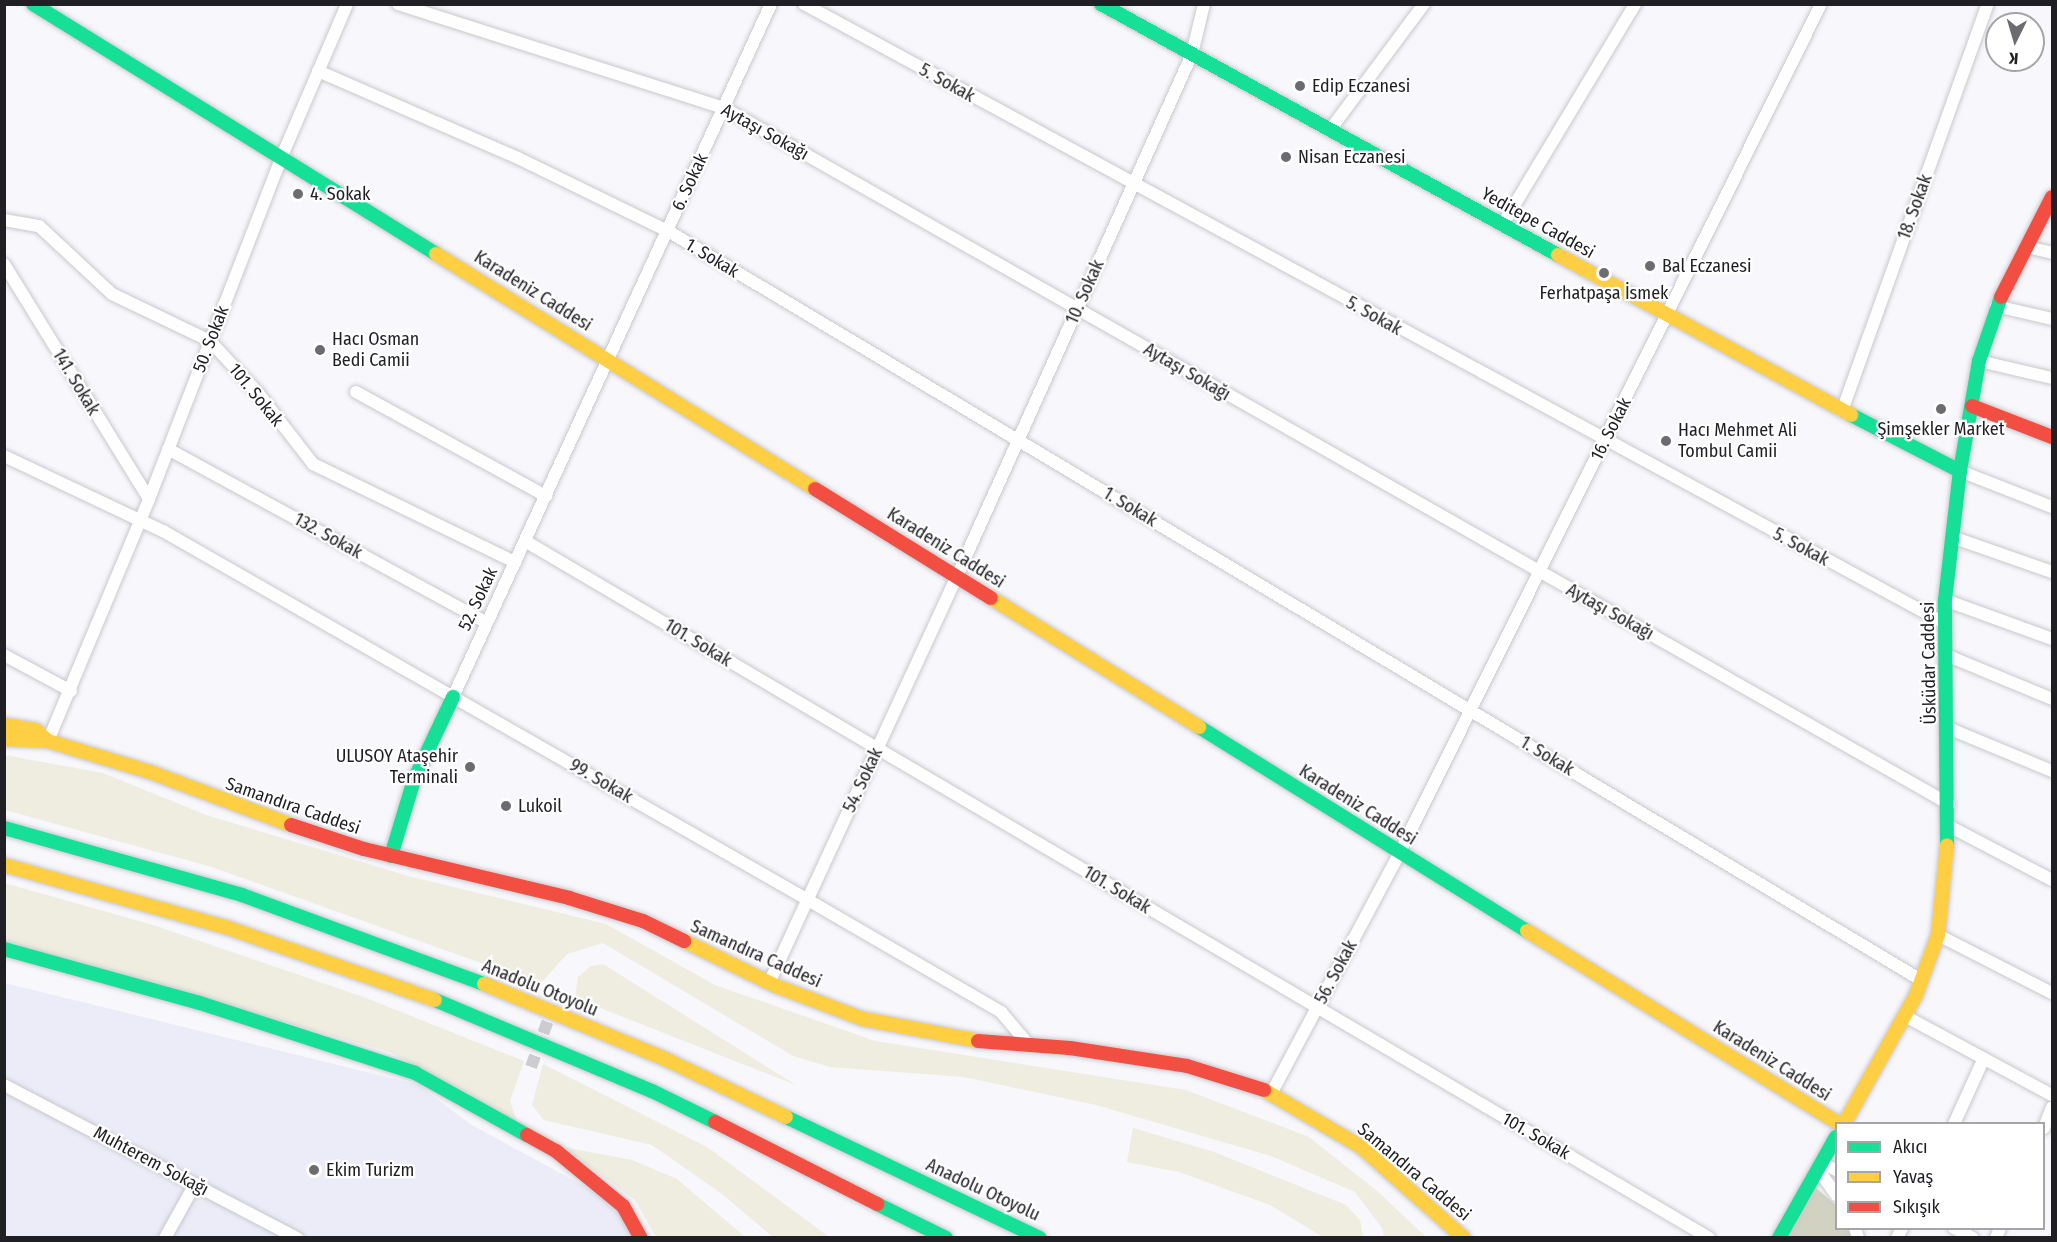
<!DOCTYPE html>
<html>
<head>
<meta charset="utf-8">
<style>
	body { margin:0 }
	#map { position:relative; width:2057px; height:1242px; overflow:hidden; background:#f7f7fc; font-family:"Fira Sans Condensed",sans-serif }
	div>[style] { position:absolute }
	.built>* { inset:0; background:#ececf9 }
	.green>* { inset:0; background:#eeeddf }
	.forest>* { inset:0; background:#d2d2c2 }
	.street-tunnel>* { height:12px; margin-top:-6px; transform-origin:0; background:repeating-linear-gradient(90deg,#ccccd1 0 12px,transparent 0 18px) }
	.roads { filter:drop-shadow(0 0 2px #c8c8cd) drop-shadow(0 0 2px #c8c8cd) }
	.street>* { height:12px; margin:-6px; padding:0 6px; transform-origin:6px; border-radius:6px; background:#fefeff }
	.fast>* { height:14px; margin:-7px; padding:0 7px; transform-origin:7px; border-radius:7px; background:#16e098 }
	.slow>* { height:14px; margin:-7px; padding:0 7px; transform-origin:7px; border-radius:7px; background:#ffcf43 }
	.jam>* { height:14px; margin:-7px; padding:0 7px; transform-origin:7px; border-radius:7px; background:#f24e42 }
	.dots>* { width:16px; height:16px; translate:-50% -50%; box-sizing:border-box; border:3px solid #fff; border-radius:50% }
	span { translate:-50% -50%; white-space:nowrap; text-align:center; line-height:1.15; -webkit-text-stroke:4.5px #fff; paint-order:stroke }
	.street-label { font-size:18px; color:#1f1f24 }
	.poi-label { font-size:18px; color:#1f1f24 }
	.left { translate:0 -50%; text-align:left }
	.right { translate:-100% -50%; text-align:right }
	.frame { position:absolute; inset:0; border:6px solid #1f1f24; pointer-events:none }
	.legend { position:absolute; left:1835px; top:1122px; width:210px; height:108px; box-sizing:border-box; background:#fff; border:2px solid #a5a5a7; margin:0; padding:8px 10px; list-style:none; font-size:18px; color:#1f1f24 }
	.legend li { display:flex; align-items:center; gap:12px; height:30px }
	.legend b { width:30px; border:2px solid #a5a5a7 }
	.north { position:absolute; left:1985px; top:12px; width:60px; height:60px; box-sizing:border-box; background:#fff; border:2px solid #a5a5a7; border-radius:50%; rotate:185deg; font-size:16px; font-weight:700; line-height:24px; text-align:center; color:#1f1f24 }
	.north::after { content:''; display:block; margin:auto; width:21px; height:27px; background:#6b6b70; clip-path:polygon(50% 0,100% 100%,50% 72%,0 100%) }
</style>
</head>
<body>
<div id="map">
	<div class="built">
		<div style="clip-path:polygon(5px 983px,419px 1085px,470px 1124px,608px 1199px,646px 1238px,5px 1238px)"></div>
	</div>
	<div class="green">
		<div style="clip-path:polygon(4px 755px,103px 773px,206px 815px,408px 876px,606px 924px,715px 985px,875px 1041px,1186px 1090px,1309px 1137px,1377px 1191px,1426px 1237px,1384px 1237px,1382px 1228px,1355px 1192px,1271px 1156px,1096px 1105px,964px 1077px,830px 1067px,793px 1056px,603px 943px,567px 954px,540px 984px,212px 867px,5px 810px)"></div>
		<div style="clip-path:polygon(4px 883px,153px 925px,366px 998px,524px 1061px,510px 1101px,518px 1124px,390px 1052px,5px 943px)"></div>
		<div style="clip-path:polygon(603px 964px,796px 1085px,575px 998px,578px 977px,591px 966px)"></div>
		<div style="clip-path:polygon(543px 1064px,707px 1147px,829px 1237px,773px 1237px,722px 1194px,652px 1145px,544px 1120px,532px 1105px)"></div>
		<div style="clip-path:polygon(1133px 1128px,1214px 1152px,1346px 1205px,1360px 1220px,1363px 1237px,1323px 1237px,1270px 1205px,1179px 1172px,1127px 1162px)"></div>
		<div style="clip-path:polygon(563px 1147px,632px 1160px,677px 1179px,745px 1237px,656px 1237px,635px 1200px)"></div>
	</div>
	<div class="forest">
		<div style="clip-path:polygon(1815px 1187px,1836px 1205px,1836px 1228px,1852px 1229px,1856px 1238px,1787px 1238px)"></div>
	</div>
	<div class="street-tunnel">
		<div style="left:531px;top:1067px;width:79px;rotate:-70deg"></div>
	</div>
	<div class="roads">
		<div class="street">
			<div style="left:398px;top:4px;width:342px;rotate:17.7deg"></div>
			<div style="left:724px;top:108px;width:1409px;rotate:29.6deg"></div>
			<div style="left:804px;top:4px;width:1299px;rotate:28.5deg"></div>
			<div style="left:318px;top:71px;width:218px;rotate:23.5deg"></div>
			<div style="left:518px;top:158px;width:167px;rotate:26deg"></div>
			<div style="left:668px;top:231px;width:1460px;rotate:30.87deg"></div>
			<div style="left:1330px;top:130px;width:157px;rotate:-53.3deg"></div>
			<div style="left:4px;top:220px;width:36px;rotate:10deg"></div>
			<div style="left:39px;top:226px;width:100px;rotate:43deg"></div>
			<div style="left:112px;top:294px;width:109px;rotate:25.6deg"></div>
			<div style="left:210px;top:341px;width:71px;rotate:47.3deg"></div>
			<div style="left:258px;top:393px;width:90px;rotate:52.2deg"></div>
			<div style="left:313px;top:464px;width:225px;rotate:25.9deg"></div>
			<div style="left:1503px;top:224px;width:257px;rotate:-59deg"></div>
			<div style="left:2027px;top:247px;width:26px;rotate:13deg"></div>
			<div style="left:4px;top:264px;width:276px;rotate:58.3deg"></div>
			<div style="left:1996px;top:306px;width:57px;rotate:13.1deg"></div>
			<div style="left:1979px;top:361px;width:75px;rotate:13.1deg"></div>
			<div style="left:356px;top:392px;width:217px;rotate:28.7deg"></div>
			<div style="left:1842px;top:411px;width:432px;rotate:-70.3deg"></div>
			<div style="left:168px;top:449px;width:363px;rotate:28.6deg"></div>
			<div style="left:4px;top:456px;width:176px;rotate:25.3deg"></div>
			<div style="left:163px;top:531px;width:743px;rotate:29.77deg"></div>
			<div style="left:808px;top:900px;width:223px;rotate:30.1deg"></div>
			<div style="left:1001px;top:1012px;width:43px;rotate:49.7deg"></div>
			<div style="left:1960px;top:471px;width:99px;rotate:21.4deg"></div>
			<div style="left:1952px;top:537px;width:106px;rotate:19.3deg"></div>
			<div style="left:525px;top:541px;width:1374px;rotate:30.48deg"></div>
			<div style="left:1945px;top:600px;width:114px;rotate:20deg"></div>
			<div style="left:4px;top:655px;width:76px;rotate:28.2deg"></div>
			<div style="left:1946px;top:655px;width:115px;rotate:22.5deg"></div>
			<div style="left:453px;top:697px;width:762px;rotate:-65.35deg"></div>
			<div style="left:1948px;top:728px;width:113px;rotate:22.5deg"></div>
			<div style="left:48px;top:741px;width:262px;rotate:-67.3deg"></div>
			<div style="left:149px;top:499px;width:368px;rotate:-68.8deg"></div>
			<div style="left:282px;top:156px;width:165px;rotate:-66.8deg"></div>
			<div style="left:1949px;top:826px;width:116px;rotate:27.7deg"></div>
			<div style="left:1938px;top:935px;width:128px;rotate:27deg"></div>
			<div style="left:769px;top:983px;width:448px;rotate:-65.2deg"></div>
			<div style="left:957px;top:576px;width:572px;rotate:-65.76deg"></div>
			<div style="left:1192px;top:54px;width:51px;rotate:-76.5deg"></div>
			<div style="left:1905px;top:1016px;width:167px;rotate:28.3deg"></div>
			<div style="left:4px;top:1085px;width:331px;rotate:27.6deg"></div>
			<div style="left:1272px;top:1092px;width:272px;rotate:-61.9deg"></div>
			<div style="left:1400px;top:852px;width:947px;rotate:-63.6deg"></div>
			<div style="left:1954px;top:1124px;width:72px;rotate:-65.6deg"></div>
			<div style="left:2044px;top:1128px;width:22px;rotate:-69deg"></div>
			<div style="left:1822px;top:1163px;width:16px;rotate:27deg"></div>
			<div style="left:1818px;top:1169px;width:32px;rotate:55deg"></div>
			<div style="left:1855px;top:1228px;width:10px;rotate:73deg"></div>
			<div style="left:1954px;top:1228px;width:21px;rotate:28deg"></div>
			<div style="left:165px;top:1238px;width:62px;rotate:-60.9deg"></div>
			<div style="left:1897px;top:1238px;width:11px;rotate:-63deg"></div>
			<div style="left:1996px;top:1238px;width:11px;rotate:-68deg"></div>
		</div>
		<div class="fast">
			<div style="left:33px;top:4px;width:474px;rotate:31.8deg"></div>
			<div style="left:1101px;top:4px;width:521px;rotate:28.78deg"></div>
			<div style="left:1851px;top:415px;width:123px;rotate:27.2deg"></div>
			<div style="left:1199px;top:727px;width:386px;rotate:31.9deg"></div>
			<div style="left:4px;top:828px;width:247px;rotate:15.7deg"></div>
			<div style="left:242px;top:895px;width:258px;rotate:20.2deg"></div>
			<div style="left:1947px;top:845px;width:245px;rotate:-90.5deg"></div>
			<div style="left:1945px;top:600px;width:130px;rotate:-83.4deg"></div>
			<div style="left:1960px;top:471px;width:112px;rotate:-80.2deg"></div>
			<div style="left:1979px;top:361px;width:68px;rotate:-71deg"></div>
			<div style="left:391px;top:856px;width:79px;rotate:-73.2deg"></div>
			<div style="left:414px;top:780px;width:92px;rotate:-64.8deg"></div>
			<div style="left:4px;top:949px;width:203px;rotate:15.4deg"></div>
			<div style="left:200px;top:1003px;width:226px;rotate:18deg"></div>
			<div style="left:415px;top:1073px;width:128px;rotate:29deg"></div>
			<div style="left:435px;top:1000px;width:235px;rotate:22.8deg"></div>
			<div style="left:652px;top:1091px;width:70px;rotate:26.2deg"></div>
			<div style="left:786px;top:1117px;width:281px;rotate:25.5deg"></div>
			<div style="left:877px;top:1204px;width:77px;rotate:26.2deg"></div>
			<div style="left:1779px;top:1238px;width:116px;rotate:-60.6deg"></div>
		</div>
		<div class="slow">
			<div style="left:436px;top:254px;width:446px;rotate:31.8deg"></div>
			<div style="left:1558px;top:255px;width:334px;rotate:28.6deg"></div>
			<div style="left:991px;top:598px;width:245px;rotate:31.8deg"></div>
			<div style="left:4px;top:725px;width:32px;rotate:9deg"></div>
			<div style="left:36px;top:730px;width:16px;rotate:43deg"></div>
			<div style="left:4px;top:739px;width:44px;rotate:2.6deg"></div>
			<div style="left:48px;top:741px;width:107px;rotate:16.9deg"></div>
			<div style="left:150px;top:772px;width:151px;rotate:20.6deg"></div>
			<div style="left:4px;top:865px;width:233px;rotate:15.7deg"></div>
			<div style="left:228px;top:928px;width:219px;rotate:19.2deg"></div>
			<div style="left:1527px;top:931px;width:367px;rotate:31.7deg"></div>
			<div style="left:684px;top:941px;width:102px;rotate:26.1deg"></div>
			<div style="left:776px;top:986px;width:93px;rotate:20.8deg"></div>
			<div style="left:863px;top:1019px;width:117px;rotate:10.8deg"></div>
			<div style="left:484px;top:984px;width:196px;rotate:22.5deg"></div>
			<div style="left:665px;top:1059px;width:134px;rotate:25.6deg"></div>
			<div style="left:1264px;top:1090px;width:113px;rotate:30.4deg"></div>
			<div style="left:1361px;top:1147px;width:137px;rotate:41.5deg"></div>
			<div style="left:1844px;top:1124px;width:148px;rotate:-60.8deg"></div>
			<div style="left:1916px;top:995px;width:64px;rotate:-69.9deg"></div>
			<div style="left:1938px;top:935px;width:90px;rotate:-84.3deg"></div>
		</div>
		<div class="jam">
			<div style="left:2001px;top:297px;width:112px;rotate:-63deg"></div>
			<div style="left:1972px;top:406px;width:86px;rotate:21.2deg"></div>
			<div style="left:815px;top:489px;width:207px;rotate:31.8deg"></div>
			<div style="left:291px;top:825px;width:77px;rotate:18.2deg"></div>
			<div style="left:364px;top:849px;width:211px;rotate:13.4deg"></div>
			<div style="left:569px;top:898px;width:77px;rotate:17.3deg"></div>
			<div style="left:643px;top:921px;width:46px;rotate:26deg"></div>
			<div style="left:978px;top:1041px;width:92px;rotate:4.4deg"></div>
			<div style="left:1070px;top:1048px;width:118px;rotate:8.7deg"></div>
			<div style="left:1187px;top:1066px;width:81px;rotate:17.3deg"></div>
			<div style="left:715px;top:1122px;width:182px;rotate:26.8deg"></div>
			<div style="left:527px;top:1135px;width:33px;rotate:29deg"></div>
			<div style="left:556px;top:1151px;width:87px;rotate:39.4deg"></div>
			<div style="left:623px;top:1206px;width:37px;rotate:61deg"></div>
		</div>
	</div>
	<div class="dots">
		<div style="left:1300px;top:86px;background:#6b6b70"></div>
		<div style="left:1286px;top:157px;background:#6b6b70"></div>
		<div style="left:298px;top:194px;background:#6b6b70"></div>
		<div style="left:1650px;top:266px;background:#6b6b70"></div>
		<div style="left:1604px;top:273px;background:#6b6b70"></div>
		<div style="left:320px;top:350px;background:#6b6b70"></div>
		<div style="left:1941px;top:409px;background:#6b6b70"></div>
		<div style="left:1666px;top:441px;background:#6b6b70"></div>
		<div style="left:470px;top:767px;background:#6b6b70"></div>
		<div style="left:506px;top:806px;background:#6b6b70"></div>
		<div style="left:314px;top:1170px;background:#6b6b70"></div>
	</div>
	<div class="street-label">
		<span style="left:947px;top:83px;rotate:29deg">5. Sokak</span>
		<span style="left:765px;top:132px;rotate:29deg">Aytaşı Sokağı</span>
		<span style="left:690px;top:182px;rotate:-65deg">6. Sokak</span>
		<span style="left:1915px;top:207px;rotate:-70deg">18. Sokak</span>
		<span style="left:1538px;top:223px;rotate:29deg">Yeditepe Caddesi</span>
		<span style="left:712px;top:258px;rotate:31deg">1. Sokak</span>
		<span style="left:533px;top:291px;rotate:32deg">Karadeniz Caddesi</span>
		<span style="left:1085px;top:292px;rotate:-66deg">10. Sokak</span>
		<span style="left:1374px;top:316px;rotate:29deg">5. Sokak</span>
		<span style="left:211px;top:339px;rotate:-69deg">50. Sokak</span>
		<span style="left:1187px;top:372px;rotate:30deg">Aytaşı Sokağı</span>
		<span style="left:76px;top:382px;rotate:59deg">141. Sokak</span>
		<span style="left:256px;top:395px;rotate:51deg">101. Sokak</span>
		<span style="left:1611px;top:429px;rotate:-63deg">16. Sokak</span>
		<span style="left:1130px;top:507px;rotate:31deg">1. Sokak</span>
		<span style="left:328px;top:536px;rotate:29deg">132. Sokak</span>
		<span style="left:1801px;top:547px;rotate:28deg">5. Sokak</span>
		<span style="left:946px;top:548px;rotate:32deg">Karadeniz Caddesi</span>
		<span style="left:478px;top:599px;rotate:-65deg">52. Sokak</span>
		<span style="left:1610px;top:612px;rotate:29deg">Aytaşı Sokağı</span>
		<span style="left:698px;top:643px;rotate:31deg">101. Sokak</span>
		<span style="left:1929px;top:663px;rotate:-91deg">Üsküdar Caddesi</span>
		<span style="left:1547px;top:756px;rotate:31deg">1. Sokak</span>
		<span style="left:863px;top:780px;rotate:-65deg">54. Sokak</span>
		<span style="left:601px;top:781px;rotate:30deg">99. Sokak</span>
		<span style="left:1358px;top:805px;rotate:32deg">Karadeniz Caddesi</span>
		<span style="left:293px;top:806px;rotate:19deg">Samandıra Caddesi</span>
		<span style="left:1117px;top:890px;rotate:31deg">101. Sokak</span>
		<span style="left:756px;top:954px;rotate:24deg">Samandıra Caddesi</span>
		<span style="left:1336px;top:972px;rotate:-62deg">56. Sokak</span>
		<span style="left:540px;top:988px;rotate:22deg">Anadolu Otoyolu</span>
		<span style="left:1772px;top:1061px;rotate:32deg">Karadeniz Caddesi</span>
		<span style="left:1536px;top:1136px;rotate:30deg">101. Sokak</span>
		<span style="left:151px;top:1161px;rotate:28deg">Muhterem Sokağı</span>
		<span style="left:1414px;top:1172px;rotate:40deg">Samandıra Caddesi</span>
		<span style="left:983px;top:1190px;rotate:25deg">Anadolu Otoyolu</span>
	</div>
	<div class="poi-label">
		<span class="left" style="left:1312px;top:86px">Edip Eczanesi</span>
		<span class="left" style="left:1298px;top:157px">Nisan Eczanesi</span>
		<span class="left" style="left:310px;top:194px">4. Sokak</span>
		<span class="left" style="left:1662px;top:266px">Bal Eczanesi</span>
		<span style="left:1604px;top:293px">Ferhatpaşa İsmek</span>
		<span class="left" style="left:332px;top:350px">Hacı Osman<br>Bedi Camii</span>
		<span style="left:1941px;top:429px">Şimşekler Market</span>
		<span class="left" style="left:1678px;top:441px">Hacı Mehmet Ali<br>Tombul Camii</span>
		<span class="right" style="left:458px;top:767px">ULUSOY Ataşehir<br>Terminali</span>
		<span class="left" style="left:518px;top:806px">Lukoil</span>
		<span class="left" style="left:326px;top:1170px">Ekim Turizm</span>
	</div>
	<div class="frame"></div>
	<ul class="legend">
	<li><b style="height:8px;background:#16e098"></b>Akıcı</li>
	<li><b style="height:8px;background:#ffcf43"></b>Yavaş</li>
	<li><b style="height:8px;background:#f24e42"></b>Sıkışık</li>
	</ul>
	<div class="north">K</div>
</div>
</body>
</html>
